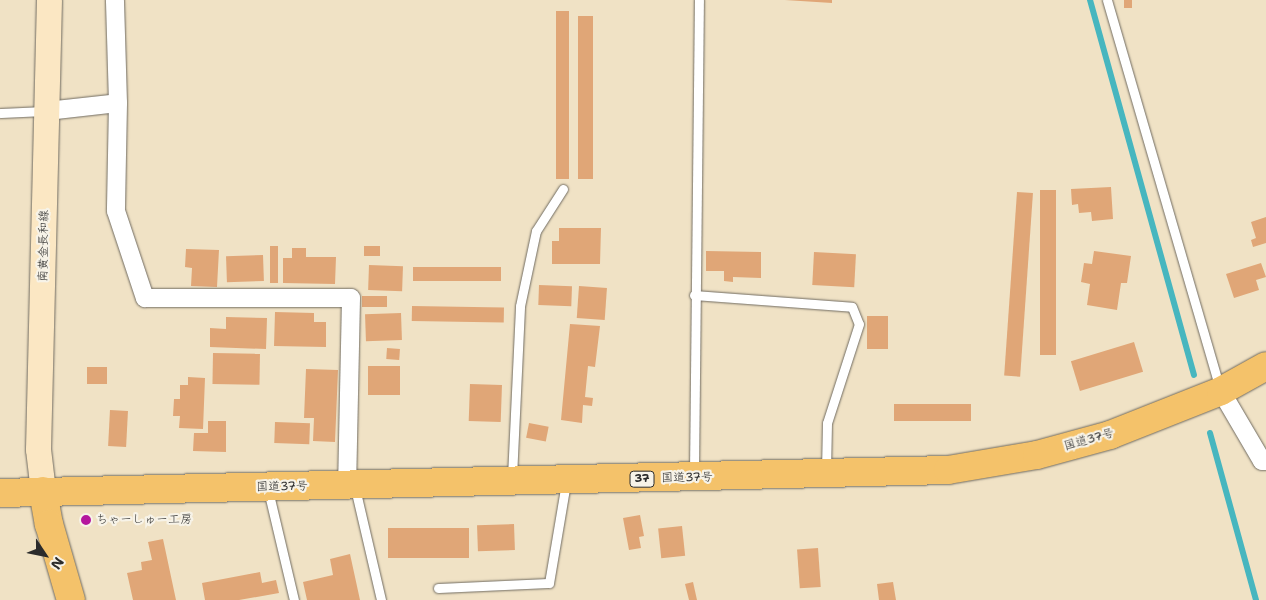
<!DOCTYPE html>
<html>
<head>
<meta charset="utf-8">
<style>
	body { margin:0 }
	#map { position:relative; width:1266px; height:600px; overflow:hidden; background:#f0e2c5; font-family:"Shantell Sans","Klee One",sans-serif }
	div>[style] { position:absolute }
	.stream>* { height:6px; margin:-3px; padding:0 3px; transform-origin:3px; border-radius:3px; background:#47b6bf }
	.building>* { inset:0; background:#e0a677; transform-origin:0 0 }
	.roads { filter:drop-shadow(0 0 1px #706b61) drop-shadow(0 0 1px #706b61) }
	.lane>* { height:9px; margin:-4.5px; padding:0 4.5px; transform-origin:4.5px; border-radius:4.5px; background:#fff }
	.street>* { height:18px; margin:-9px; padding:0 9px; transform-origin:9px; border-radius:9px; background:#fff }
	.secondary>* { height:25px; margin:-12.5px; padding:0 12.5px; transform-origin:12.5px; border-radius:12.5px; background:#fbe7c3 }
	.highway>* { height:28px; margin:-14px; padding:0 14px; transform-origin:14px; border-radius:14px; background:#f4c26a }
	.dots>* { width:14px; height:14px; translate:-50% -50%; box-sizing:border-box; border:2px solid #f7f3e8; border-radius:50% }
	span { translate:-50% -50%; white-space:nowrap; text-align:center; line-height:1.15; -webkit-text-stroke:4.5px #f7f3e8; paint-order:stroke }
	.shield-label span { padding:1px 4px; background:#f7f3e8; border:1px solid; border-radius:4px; -webkit-text-stroke-width:0 }
	.shield-label { font-size:11px; color:#2b2b2b; font-weight:700 }
	.street-label { font-size:12px; color:#2b2b2b }
	.poi-label { font-size:12px; color:#2b2b2b }
	.left { translate:0 -50%; text-align:left }
	.north { position:absolute; left:20px; top:530px; width:50px; height:50px; -webkit-text-stroke:4px #f7f3e8; paint-order:stroke; rotate:124deg; font-size:14px; font-weight:700; line-height:20px; text-align:center; color:#2b2b2b }
	.north::after { content:''; display:block; margin:auto; width:18px; height:22px; background:#2b2b2b; clip-path:polygon(50% 0,100% 100%,50% 72%,0 100%) }
</style>
</head>
<body>
<div id="map">
	<div class="stream">
		<div style="left:1090px;top:0;width:389px;rotate:74.5deg"></div>
		<div style="left:1210px;top:433px;width:173px;rotate:74.6deg"></div>
	</div>
	<div class="building">
		<div style="clip-path:polygon(785px 0,832px 0,832px 3px)"></div>
		<div style="left:1124px;top:0;width:8px;height:8px"></div>
		<div style="left:556px;top:11px;width:13px;height:168px"></div>
		<div style="left:578px;top:16px;width:15px;height:163px"></div>
		<div style="clip-path:polygon(1111px 187px,1113px 219px,1092px 221px,1091px 212px,1079px 213px,1078px 204px,1072px 205px,1071px 189px)"></div>
		<div style="left:1040px;top:190px;width:16px;height:165px"></div>
		<div style="left:1017px;top:192px;width:16px;height:184px;rotate:4deg"></div>
		<div style="clip-path:polygon(1266px 217px,1266px 243px,1253px 247px,1251px 240px,1256px 238px,1251px 222px)"></div>
		<div style="clip-path:polygon(559px 228px,601px 228px,600px 264px,552px 264px,552px 241px,559px 241px)"></div>
		<div style="left:270px;top:246px;width:8px;height:37px"></div>
		<div style="left:364px;top:246px;width:16px;height:10px"></div>
		<div style="clip-path:polygon(292px 248px,306px 248px,306px 257px,336px 257px,335px 284px,283px 283px,283px 258px,292px 258px)"></div>
		<div style="clip-path:polygon(186px 249px,219px 250px,217px 287px,191px 286px,192px 268px,185px 267px)"></div>
		<div style="clip-path:polygon(706px 251px,761px 252px,761px 278px,733px 277px,733px 282px,724px 281px,724px 271px,706px 271px)"></div>
		<div style="clip-path:polygon(1094px 251px,1131px 256px,1127px 283px,1121px 283px,1117px 310px,1087px 305px,1090px 284px,1081px 282px,1084px 263px,1092px 264px)"></div>
		<div style="left:814px;top:252px;width:42px;height:33px;rotate:3deg"></div>
		<div style="left:263px;top:255px;width:26px;height:37px;rotate:88deg"></div>
		<div style="clip-path:polygon(1261px 263px,1266px 277px,1256px 280px,1259px 290px,1234px 298px,1226px 274px)"></div>
		<div style="left:369px;top:265px;width:34px;height:25px;rotate:2deg"></div>
		<div style="left:413px;top:267px;width:88px;height:14px"></div>
		<div style="left:539px;top:285px;width:33px;height:20px;rotate:2deg"></div>
		<div style="left:579px;top:286px;width:28px;height:32px;rotate:4deg"></div>
		<div style="left:362px;top:296px;width:25px;height:11px"></div>
		<div style="left:412px;top:306px;width:92px;height:15px;rotate:1deg"></div>
		<div style="clip-path:polygon(275px 312px,314px 313px,314px 322px,326px 322px,326px 347px,274px 346px)"></div>
		<div style="left:401px;top:313px;width:27px;height:36px;rotate:88deg"></div>
		<div style="left:867px;top:316px;width:21px;height:33px"></div>
		<div style="clip-path:polygon(226px 317px,267px 318px,266px 349px,210px 347px,210px 328px,226px 329px)"></div>
		<div style="clip-path:polygon(570px 324px,600px 326px,595px 367px,588px 366px,585px 397px,593px 398px,592px 406px,583px 405px,582px 423px,561px 420px)"></div>
		<div style="left:1134px;top:342px;width:31px;height:66px;rotate:73deg"></div>
		<div style="left:387px;top:348px;width:13px;height:11px;rotate:4deg"></div>
		<div style="left:213px;top:353px;width:47px;height:31px;rotate:1deg"></div>
		<div style="left:368px;top:366px;width:32px;height:29px"></div>
		<div style="left:87px;top:367px;width:20px;height:17px"></div>
		<div style="clip-path:polygon(306px 369px,338px 370px,335px 442px,313px 441px,314px 418px,304px 418px)"></div>
		<div style="clip-path:polygon(188px 377px,205px 378px,203px 429px,179px 428px,180px 416px,173px 416px,174px 399px,180px 399px,180px 385px,188px 385px)"></div>
		<div style="left:470px;top:384px;width:32px;height:37px;rotate:2deg"></div>
		<div style="left:971px;top:404px;width:17px;height:77px;rotate:90deg"></div>
		<div style="left:110px;top:410px;width:18px;height:36px;rotate:3deg"></div>
		<div style="clip-path:polygon(208px 421px,226px 421px,226px 452px,193px 451px,194px 433px,208px 433px)"></div>
		<div style="left:275px;top:422px;width:35px;height:21px;rotate:2deg"></div>
		<div style="left:529px;top:423px;width:20px;height:15px;rotate:11deg"></div>
		<div style="clip-path:polygon(640px 515px,644px 536px,639px 537px,641px 548px,629px 550px,623px 518px)"></div>
		<div style="left:514px;top:524px;width:26px;height:37px;rotate:88deg"></div>
		<div style="left:682px;top:526px;width:30px;height:24px;rotate:84deg"></div>
		<div style="left:469px;top:528px;width:30px;height:81px;rotate:90deg"></div>
		<div style="clip-path:polygon(163px 539px,176px 600px,133px 600px,127px 573px,142px 570px,141px 562px,152px 560px,148px 542px)"></div>
		<div style="left:818px;top:548px;width:39px;height:21px;rotate:86deg"></div>
		<div style="clip-path:polygon(350px 554px,360px 600px,307px 600px,303px 582px,333px 575px,330px 559px)"></div>
		<div style="clip-path:polygon(260px 572px,262px 583px,276px 580px,279px 593px,239px 600px,205px 600px,202px 583px)"></div>
		<div style="clip-path:polygon(693px 582px,697px 600px,689px 600px,685px 584px)"></div>
		<div style="clip-path:polygon(893px 582px,896px 600px,879px 600px,877px 584px)"></div>
	</div>
	<div class="roads">
		<div class="lane">
			<div style="left:1107px;top:0;width:404px;rotate:73.8deg"></div>
			<div style="left:0;top:113px;width:45px;rotate:-2.5deg"></div>
			<div style="left:694px;top:295px;width:158px;rotate:4.3deg"></div>
			<div style="left:852px;top:307px;width:18px;rotate:68deg"></div>
			<div style="left:859px;top:324px;width:104px;rotate:107.9deg"></div>
			<div style="left:827px;top:423px;width:48px;rotate:91.2deg"></div>
			<div style="left:694px;top:472px;width:472px;rotate:-89.4deg"></div>
			<div style="left:512px;top:477px;width:171px;rotate:-87.3deg"></div>
			<div style="left:520px;top:306px;width:77px;rotate:-78deg"></div>
			<div style="left:536px;top:231px;width:50px;rotate:-57.3deg"></div>
			<div style="left:355px;top:488px;width:115px;rotate:76.9deg"></div>
			<div style="left:268px;top:490px;width:113px;rotate:76.7deg"></div>
			<div style="left:438px;top:588px;width:111px;rotate:-2.6deg"></div>
			<div style="left:549px;top:583px;width:101px;rotate:-80.4deg"></div>
		</div>
		<div class="street">
			<div style="left:118px;top:103px;width:108px;rotate:91.1deg"></div>
			<div style="left:116px;top:211px;width:92px;rotate:71.6deg"></div>
			<div style="left:145px;top:298px;width:206px"></div>
			<div style="left:351px;top:298px;width:188px;rotate:91.2deg"></div>
			<div style="left:47px;top:111px;width:71px;rotate:-6.4deg"></div>
			<div style="left:118px;top:103px;width:103px;rotate:-91.7deg"></div>
			<div style="left:1221px;top:391px;width:81px;rotate:59.6deg"></div>
			<div style="left:1262px;top:461px;width:4px"></div>
		</div>
		<div class="secondary">
			<div style="left:43px;top:491px;width:42px;rotate:-96.8deg"></div>
			<div style="left:38px;top:449px;width:449px;rotate:-88.6deg"></div>
		</div>
		<div class="highway">
			<div style="left:43px;top:491px;width:34px;rotate:80deg"></div>
			<div style="left:49px;top:524px;width:79px;rotate:73.9deg"></div>
			<div style="left:0;top:493px;width:948px;rotate:-1.39deg"></div>
			<div style="left:948px;top:470px;width:90px;rotate:-9.6deg"></div>
			<div style="left:1037px;top:455px;width:76px;rotate:-15.3deg"></div>
			<div style="left:1110px;top:435px;width:119px;rotate:-21.6deg"></div>
			<div style="left:1221px;top:391px;width:51px;rotate:-29.1deg"></div>
		</div>
	</div>
	<div class="dots">
		<div style="left:86px;top:520px;background:#b5179e"></div>
	</div>
	<div class="shield-label">
		<span style="left:642px;top:479px">37</span>
	</div>
	<div class="street-label">
		<span style="left:44px;top:246px;rotate:-89deg">南黄金長和線</span>
		<span style="left:1089px;top:440px;rotate:-16deg">国道37号</span>
		<span style="left:687px;top:478px;rotate:-1deg">国道37号</span>
		<span style="left:282px;top:487px;rotate:-1deg">国道37号</span>
	</div>
	<div class="poi-label">
		<span class="left" style="left:96px;top:520px">ちゃーしゅー工房</span>
	</div>
	<div class="north">N</div>
</div>
</body>
</html>
